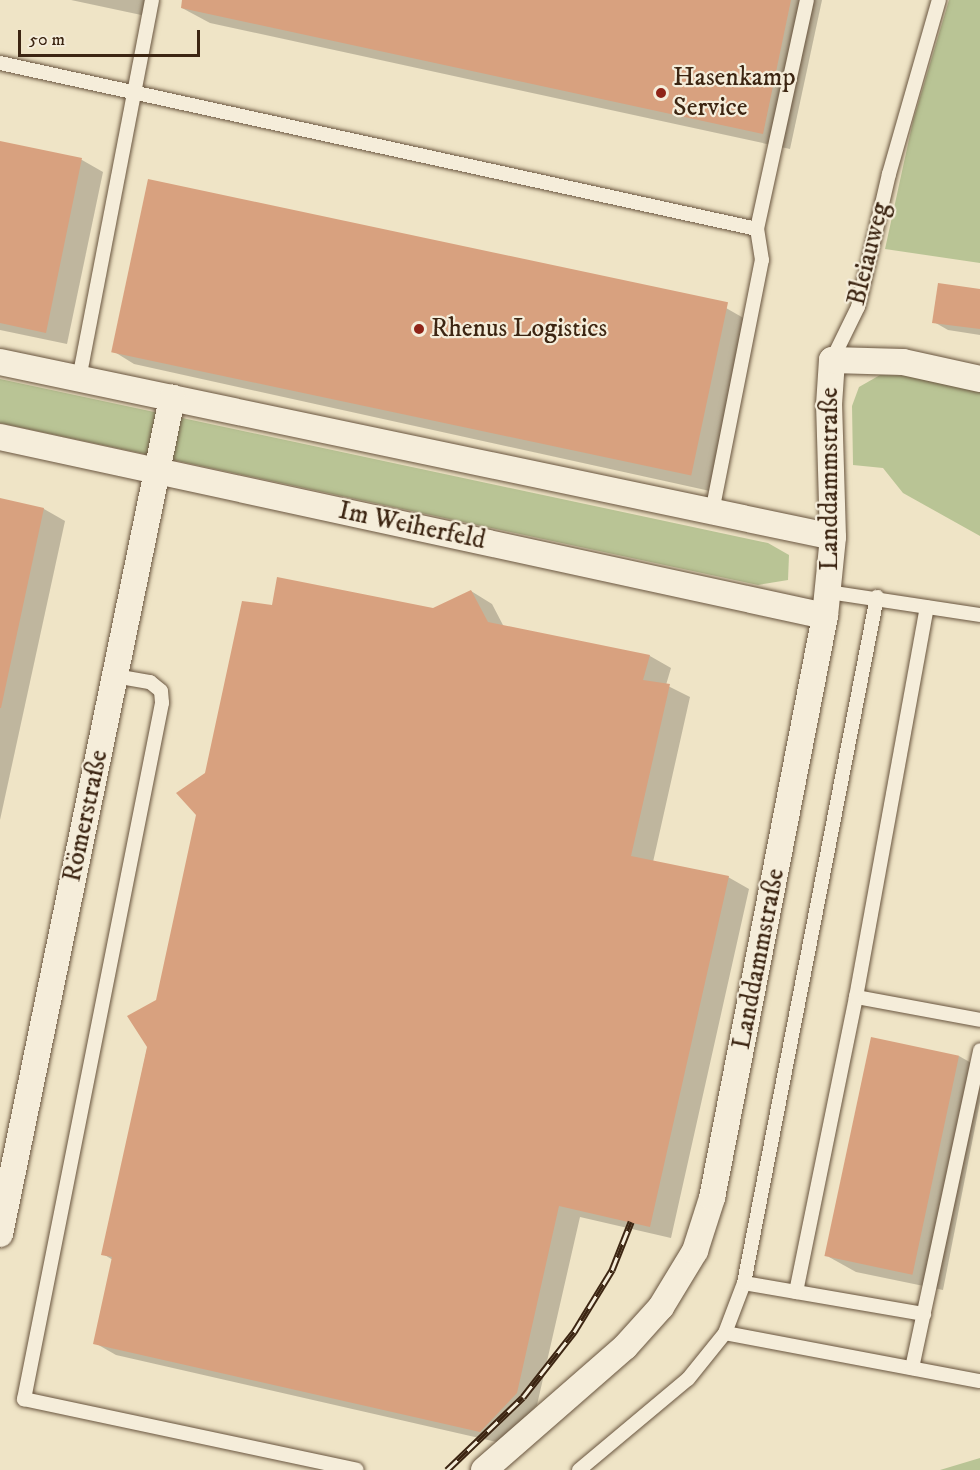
<!DOCTYPE html>
<html>
<head>
<meta charset="utf-8">
<style>
	body { margin:0 }
	#map { position:relative; width:980px; height:1470px; overflow:hidden; background:#efe4c6; font-family:"IM FELL DW Pica",serif }
	div>[style] { position:absolute }
	.green>* { inset:0; background:#b9c495 }
	.shadow>* { inset:0; background:#0003 }
	.building>* { inset:0; background:#d8a17f; transform-origin:0 0 }
	.roads { filter:drop-shadow(0 0 2px #69553f) drop-shadow(0 0 2px #69553f) }
	.lane>* { height:14px; margin:-7px; padding:0 7px; transform-origin:7px; border-radius:7px; background:#f5edda }
	.street>* { height:26px; margin:-13px; padding:0 13px; transform-origin:13px; border-radius:13px; background:#f5edda }
	.rail>* { height:7px; margin-top:-3.5px; transform-origin:0; background:repeating-linear-gradient(90deg,#f5edda 0 14px,#3c2512 0 28px); box-sizing:border-box; border-block:2px solid #3c2512 }
	.dots>* { width:16px; height:16px; translate:-50% -50%; box-sizing:border-box; border:3px solid #f5edda; border-radius:50% }
	span { translate:-50% -50%; white-space:nowrap; text-align:center; line-height:1.15; -webkit-text-stroke:4.5px #f5edda; paint-order:stroke }
	.poi-label { font-size:26px; color:#3c2512 }
	.left { translate:0 -50%; text-align:left }
	.street-label { font-size:26px; color:#3c2512 }
	.scale { position:absolute; left:18px; top:30px; width:182px; height:27px; box-sizing:border-box; border:3px solid #3c2512; border-top:0; padding-left:8px; font-size:18px; line-height:21px; white-space:nowrap; color:#3c2512; -webkit-text-stroke:4px #f5edda; paint-order:stroke }
</style>
</head>
<body>
<div id="map">
	<div class="green">
		<div style="clip-path:polygon(949px 0,980px 0,980px 263px,885px 249px,913px 121px)"></div>
		<div style="clip-path:polygon(880px 375px,926px 376px,980px 386px,980px 536px,903px 493px,883px 468px,853px 465px,852px 406px,859px 387px)"></div>
		<div style="clip-path:polygon(0 379px,768px 543px,789px 555px,788px 580px,758px 585px,0 423px)"></div>
		<div style="clip-path:polygon(980px 1458px,980px 1470px,940px 1470px)"></div>
	</div>
	<div class="shadow">
		<div style="clip-path:polygon(71px 0,149px 0,146px 16px)"></div>
		<div style="clip-path:polygon(184px 0,822px 0,790px 149px,210px 23px,182px 8px)"></div>
		<div style="clip-path:polygon(0 143px,82px 160px,103px 172px,67px 344px,0 330px)"></div>
		<div style="clip-path:polygon(980px 291px,980px 335px,948px 330px,934px 322px)"></div>
		<div style="clip-path:polygon(726px 308px,747px 320px,710px 491px,134px 364px,113px 351px)"></div>
		<div style="clip-path:polygon(0 500px,44px 509px,65px 521px,0 820px)"></div>
		<div style="clip-path:polygon(471px 591px,492px 604px,504px 627px,650px 656px,671px 668px,666px 685px,690px 697px,653px 862px,728px 877px,749px 889px,671px 1238px,580px 1217px,537px 1405px,501px 1443px,116px 1355px,95px 1343px,113px 1260px,103px 1254px,206px 774px,273px 606px,433px 610px)"></div>
		<div style="clip-path:polygon(959px 1056px,980px 1068px,980px 1102px,943px 1290px,856px 1272px,829px 1257px)"></div>
	</div>
	<div class="building">
		<div style="clip-path:polygon(182px 0,791px 0,763px 134px,181px 8px)"></div>
		<div style="clip-path:polygon(0 141px,82px 158px,46px 333px,0 323px)"></div>
		<div style="left:148px;top:179px;width:593px;height:177px;rotate:12deg"></div>
		<div style="clip-path:polygon(938px 283px,980px 289px,980px 329px,932px 323px)"></div>
		<div style="clip-path:polygon(0 498px,44px 508px,1px 708px,0 708px)"></div>
		<div style="clip-path:polygon(277px 577px,433px 608px,471px 590px,488px 622px,650px 655px,643px 680px,670px 684px,631px 856px,729px 876px,650px 1227px,559px 1206px,517px 1393px,480px 1432px,93px 1344px,112px 1257px,101px 1255px,147px 1047px,127px 1016px,156px 1000px,196px 815px,176px 793px,205px 773px,242px 601px,272px 605px)"></div>
		<div style="left:871px;top:1037px;width:90px;height:224px;rotate:12deg"></div>
	</div>
	<div class="roads">
		<div class="lane">
			<div style="left:0;top:63px;width:775px;rotate:12.37deg"></div>
			<div style="left:832px;top:360px;width:59px;rotate:-63.9deg"></div>
			<div style="left:858px;top:307px;width:137px;rotate:-76.9deg"></div>
			<div style="left:889px;top:174px;width:181px;rotate:-74deg"></div>
			<div style="left:79px;top:379px;width:386px;rotate:-79.1deg"></div>
			<div style="left:712px;top:512px;width:257px;rotate:-78.8deg"></div>
			<div style="left:762px;top:260px;width:31px;rotate:-99deg"></div>
			<div style="left:757px;top:229px;width:234px;rotate:-77.7deg"></div>
			<div style="left:828px;top:592px;width:154px;rotate:8.6deg"></div>
			<div style="left:115px;top:676px;width:36px;rotate:10deg"></div>
			<div style="left:150px;top:682px;width:14px;rotate:39deg"></div>
			<div style="left:161px;top:691px;width:12px;rotate:85deg"></div>
			<div style="left:162px;top:703px;width:710px;rotate:101.21deg"></div>
			<div style="left:24px;top:1399px;width:340px;rotate:12deg"></div>
			<div style="left:856px;top:997px;width:126px;rotate:10.5deg"></div>
			<div style="left:744px;top:1283px;width:183px;rotate:9.8deg"></div>
			<div style="left:796px;top:1292px;width:301px;rotate:-78.5deg"></div>
			<div style="left:856px;top:997px;width:396px;rotate:-79.7deg"></div>
			<div style="left:725px;top:1333px;width:259px;rotate:10.7deg"></div>
			<div style="left:912px;top:1368px;width:325px;rotate:-77.9deg"></div>
			<div style="left:579px;top:1470px;width:142px;rotate:-39.9deg"></div>
			<div style="left:688px;top:1379px;width:59px;rotate:-51.2deg"></div>
			<div style="left:725px;top:1333px;width:53px;rotate:-69.2deg"></div>
			<div style="left:744px;top:1283px;width:699px;rotate:-79.03deg"></div>
		</div>
		<div class="street">
			<div style="left:0;top:362px;width:851px;rotate:11.86deg"></div>
			<div style="left:0;top:437px;width:844px;rotate:12.24deg"></div>
			<div style="left:0;top:1234px;width:854px;rotate:-78.37deg"></div>
			<div style="left:484px;top:1470px;width:187px;rotate:-41.1deg"></div>
			<div style="left:625px;top:1347px;width:54px;rotate:-48deg"></div>
			<div style="left:661px;top:1307px;width:66px;rotate:-58.7deg"></div>
			<div style="left:695px;top:1251px;width:56px;rotate:-72.2deg"></div>
			<div style="left:712px;top:1198px;width:593px;rotate:-79.01deg"></div>
			<div style="left:825px;top:616px;width:79px;rotate:-84.2deg"></div>
			<div style="left:833px;top:537px;width:132px;rotate:-91.7deg"></div>
			<div style="left:829px;top:405px;width:45px;rotate:-86.2deg"></div>
			<div style="left:832px;top:360px;width:71px;rotate:1.6deg"></div>
			<div style="left:903px;top:362px;width:79px;rotate:12.4deg"></div>
		</div>
	</div>
	<div class="rail">
		<div style="left:447px;top:1470px;width:105px;rotate:-43.8deg"></div>
		<div style="left:523px;top:1397px;width:83px;rotate:-51.9deg"></div>
		<div style="left:574px;top:1332px;width:73px;rotate:-58.5deg"></div>
		<div style="left:612px;top:1270px;width:52px;rotate:-68.4deg"></div>
	</div>
	<div class="dots">
		<div style="left:661px;top:93px;background:#8f2418"></div>
		<div style="left:419px;top:329px;background:#8f2418"></div>
	</div>
	<div class="poi-label">
		<span class="left" style="left:673px;top:93px">Hasenkamp<br>Service</span>
		<span class="left" style="left:431px;top:329px">Rhenus Logistics</span>
	</div>
	<div class="street-label">
		<span style="left:869px;top:254px;rotate:-76deg">Bleiauweg</span>
		<span style="left:830px;top:479px;rotate:-90deg">Landdammstraße</span>
		<span style="left:412px;top:526px;rotate:12deg">Im Weiherfeld</span>
		<span style="left:86px;top:816px;rotate:-78deg">Römerstraße</span>
		<span style="left:759px;top:959px;rotate:-79deg">Landdammstraße</span>
	</div>
	<div class="scale">50 m</div>
</div>
</body>
</html>
